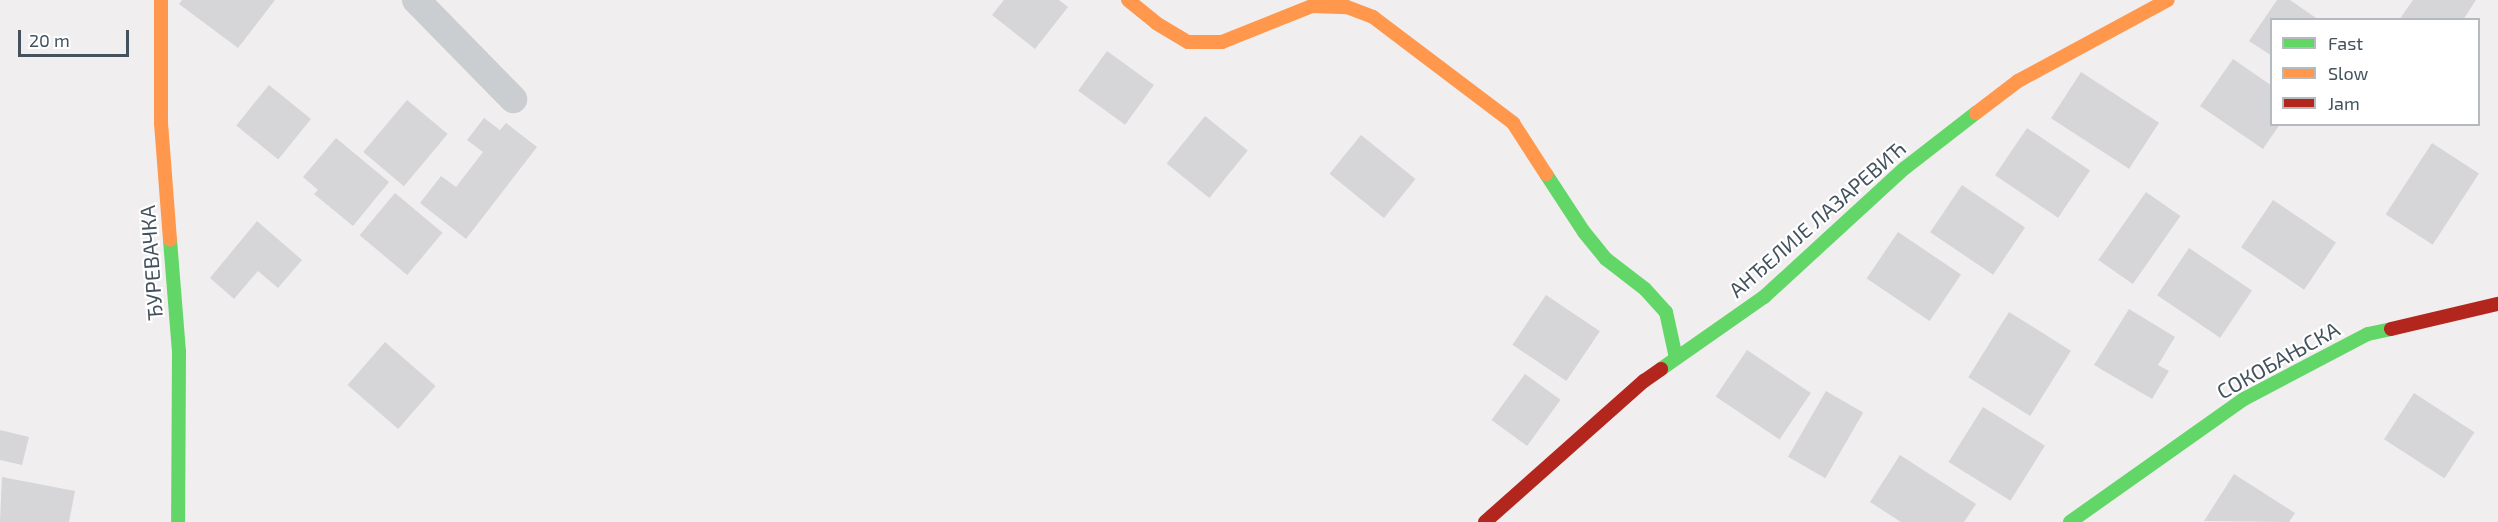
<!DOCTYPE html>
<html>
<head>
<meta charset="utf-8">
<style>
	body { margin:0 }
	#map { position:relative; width:2498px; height:522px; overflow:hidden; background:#f0eeee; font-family:"Exo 2",sans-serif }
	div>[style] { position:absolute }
	.building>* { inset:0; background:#d6d6d9; transform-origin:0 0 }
	.street>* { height:28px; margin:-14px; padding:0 14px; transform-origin:14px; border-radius:14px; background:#caced0 }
	.fast>* { height:14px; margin:-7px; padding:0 7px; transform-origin:7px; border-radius:7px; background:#63d668 }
	.slow>* { height:14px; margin:-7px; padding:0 7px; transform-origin:7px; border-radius:7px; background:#ff974d }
	.jam>* { height:14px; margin:-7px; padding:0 7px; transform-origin:7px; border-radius:7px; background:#b3261e }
	span { translate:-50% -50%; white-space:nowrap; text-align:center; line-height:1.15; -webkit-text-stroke:4.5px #fff; paint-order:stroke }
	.street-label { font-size:21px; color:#43525d }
	.legend { position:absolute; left:2270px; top:18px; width:210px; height:108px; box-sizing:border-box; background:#fff; border:2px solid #b4babe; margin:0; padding:8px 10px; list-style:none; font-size:18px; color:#43525d }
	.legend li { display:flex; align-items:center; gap:12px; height:30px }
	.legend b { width:30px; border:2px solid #b4babe }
	.scale { position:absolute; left:18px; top:30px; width:111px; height:27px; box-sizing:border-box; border:3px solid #43525d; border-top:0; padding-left:8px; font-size:18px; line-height:21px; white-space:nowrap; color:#43525d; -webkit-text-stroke:4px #fff; paint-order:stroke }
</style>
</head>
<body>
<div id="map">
	<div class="building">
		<div style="clip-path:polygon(182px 0,275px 0,238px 48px,179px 4px)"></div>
		<div style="clip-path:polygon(1004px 0,1059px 0,1068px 7px,1035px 49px,992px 15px)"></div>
		<div style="clip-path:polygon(2277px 0,2290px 0,2319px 20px,2272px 20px,2272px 56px,2249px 41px)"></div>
		<div style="clip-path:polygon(2413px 0,2476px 0,2463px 20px,2404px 20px,2401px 17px)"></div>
		<div style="left:1107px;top:51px;width:58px;height:49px;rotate:36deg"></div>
		<div style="clip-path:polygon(2233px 59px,2272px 86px,2272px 124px,2280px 124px,2263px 149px,2200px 106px)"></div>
		<div style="left:2081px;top:72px;width:93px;height:55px;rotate:33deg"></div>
		<div style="left:269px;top:85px;width:54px;height:52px;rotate:39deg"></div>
		<div style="left:407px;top:100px;width:53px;height:68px;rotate:40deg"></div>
		<div style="left:1205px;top:116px;width:55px;height:61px;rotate:39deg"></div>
		<div style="clip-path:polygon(484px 118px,500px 130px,506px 123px,537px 147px,466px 239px,420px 203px,441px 176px,456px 187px,483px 152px,467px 140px)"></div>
		<div style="left:2027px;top:128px;width:76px;height:57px;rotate:34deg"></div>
		<div style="left:1361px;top:135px;width:70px;height:50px;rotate:39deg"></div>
		<div style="clip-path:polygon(336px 138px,389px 182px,353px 226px,314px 194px,318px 190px,303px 177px)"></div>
		<div style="left:2432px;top:143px;width:56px;height:85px;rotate:33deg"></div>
		<div style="left:1962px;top:185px;width:76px;height:57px;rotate:34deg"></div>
		<div style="left:2146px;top:192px;width:42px;height:83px;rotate:35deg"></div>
		<div style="left:395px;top:193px;width:62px;height:55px;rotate:40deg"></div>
		<div style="left:2273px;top:200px;width:76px;height:57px;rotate:34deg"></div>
		<div style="clip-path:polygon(257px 221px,302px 260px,278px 288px,258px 271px,234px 299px,210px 278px)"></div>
		<div style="left:1898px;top:232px;width:76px;height:56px;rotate:34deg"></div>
		<div style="left:2189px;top:248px;width:76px;height:57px;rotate:34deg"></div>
		<div style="left:1546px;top:295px;width:65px;height:60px;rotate:34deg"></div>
		<div style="clip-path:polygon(2129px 309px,2175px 337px,2158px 365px,2169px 371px,2152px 399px,2094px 365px)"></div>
		<div style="left:2009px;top:312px;width:73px;height:77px;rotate:32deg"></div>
		<div style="left:385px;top:342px;width:67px;height:57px;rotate:41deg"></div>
		<div style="left:1747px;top:350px;width:77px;height:56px;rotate:34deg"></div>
		<div style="left:1525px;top:374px;width:44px;height:57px;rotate:36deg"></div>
		<div style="left:1826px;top:391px;width:43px;height:76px;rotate:30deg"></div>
		<div style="left:2414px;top:393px;width:72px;height:55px;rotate:33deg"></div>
		<div style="left:1983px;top:407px;width:73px;height:65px;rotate:32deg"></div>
		<div style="clip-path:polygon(0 430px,29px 437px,22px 465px,0 460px)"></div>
		<div style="clip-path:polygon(1900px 455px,1976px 504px,1964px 522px,1901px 522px,1870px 502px)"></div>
		<div style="clip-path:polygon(2234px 474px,2295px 513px,2289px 522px,2204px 521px)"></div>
		<div style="clip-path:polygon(2px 477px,75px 491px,69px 522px,0 522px)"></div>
	</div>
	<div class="street">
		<div style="left:416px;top:0;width:139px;rotate:45.6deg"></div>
	</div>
	<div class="fast">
		<div style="left:1546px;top:174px;width:69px;rotate:56.8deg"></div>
		<div style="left:1584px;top:232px;width:35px;rotate:51deg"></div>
		<div style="left:1606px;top:259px;width:49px;rotate:37.6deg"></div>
		<div style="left:1645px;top:289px;width:31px;rotate:48deg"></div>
		<div style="left:1666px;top:312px;width:47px;rotate:77.7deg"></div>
		<div style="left:170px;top:240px;width:111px;rotate:85.4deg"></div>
		<div style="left:179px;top:351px;width:171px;rotate:90.3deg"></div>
		<div style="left:1661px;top:369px;width:126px;rotate:-35deg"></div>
		<div style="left:1764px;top:297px;width:191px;rotate:-42.5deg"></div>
		<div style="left:1905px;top:168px;width:90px;rotate:-37.8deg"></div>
		<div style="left:2070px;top:522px;width:213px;rotate:-35.3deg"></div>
		<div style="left:2244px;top:399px;width:140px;rotate:-27.7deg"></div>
		<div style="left:2368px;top:334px;width:24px;rotate:-12deg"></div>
	</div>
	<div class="slow">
		<div style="left:161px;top:0;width:123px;rotate:90deg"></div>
		<div style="left:161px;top:123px;width:117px;rotate:85.6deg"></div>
		<div style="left:1128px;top:0;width:36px;rotate:39deg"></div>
		<div style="left:1156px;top:23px;width:37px;rotate:31deg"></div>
		<div style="left:1188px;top:42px;width:34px"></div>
		<div style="left:1222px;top:42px;width:97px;rotate:-21.8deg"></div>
		<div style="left:1312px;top:6px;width:35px;rotate:2deg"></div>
		<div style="left:1347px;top:7px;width:28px;rotate:21deg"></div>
		<div style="left:1373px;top:17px;width:176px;rotate:37.1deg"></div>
		<div style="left:1513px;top:123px;width:61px;rotate:57.1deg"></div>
		<div style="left:1976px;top:113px;width:53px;rotate:-37.3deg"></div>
		<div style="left:2018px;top:81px;width:170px;rotate:-28.4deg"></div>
	</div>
	<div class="jam">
		<div style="left:2391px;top:329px;width:110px;rotate:-13.2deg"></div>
		<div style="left:1485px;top:522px;width:213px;rotate:-41.6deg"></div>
		<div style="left:1644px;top:381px;width:21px;rotate:-35deg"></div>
	</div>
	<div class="street-label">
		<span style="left:1817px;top:219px;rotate:-41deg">АНЂЕЛИЈЕ ЛАЗАРЕВИЋ</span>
		<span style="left:151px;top:263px;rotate:-94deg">ЂУРЕВАЧКА</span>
		<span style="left:2278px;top:360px;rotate:-29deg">СОКОБАЊСКА</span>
	</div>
	<ul class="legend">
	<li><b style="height:8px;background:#63d668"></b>Fast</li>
	<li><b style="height:8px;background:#ff974d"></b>Slow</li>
	<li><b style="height:8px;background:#b3261e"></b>Jam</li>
	</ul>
	<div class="scale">20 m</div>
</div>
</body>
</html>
